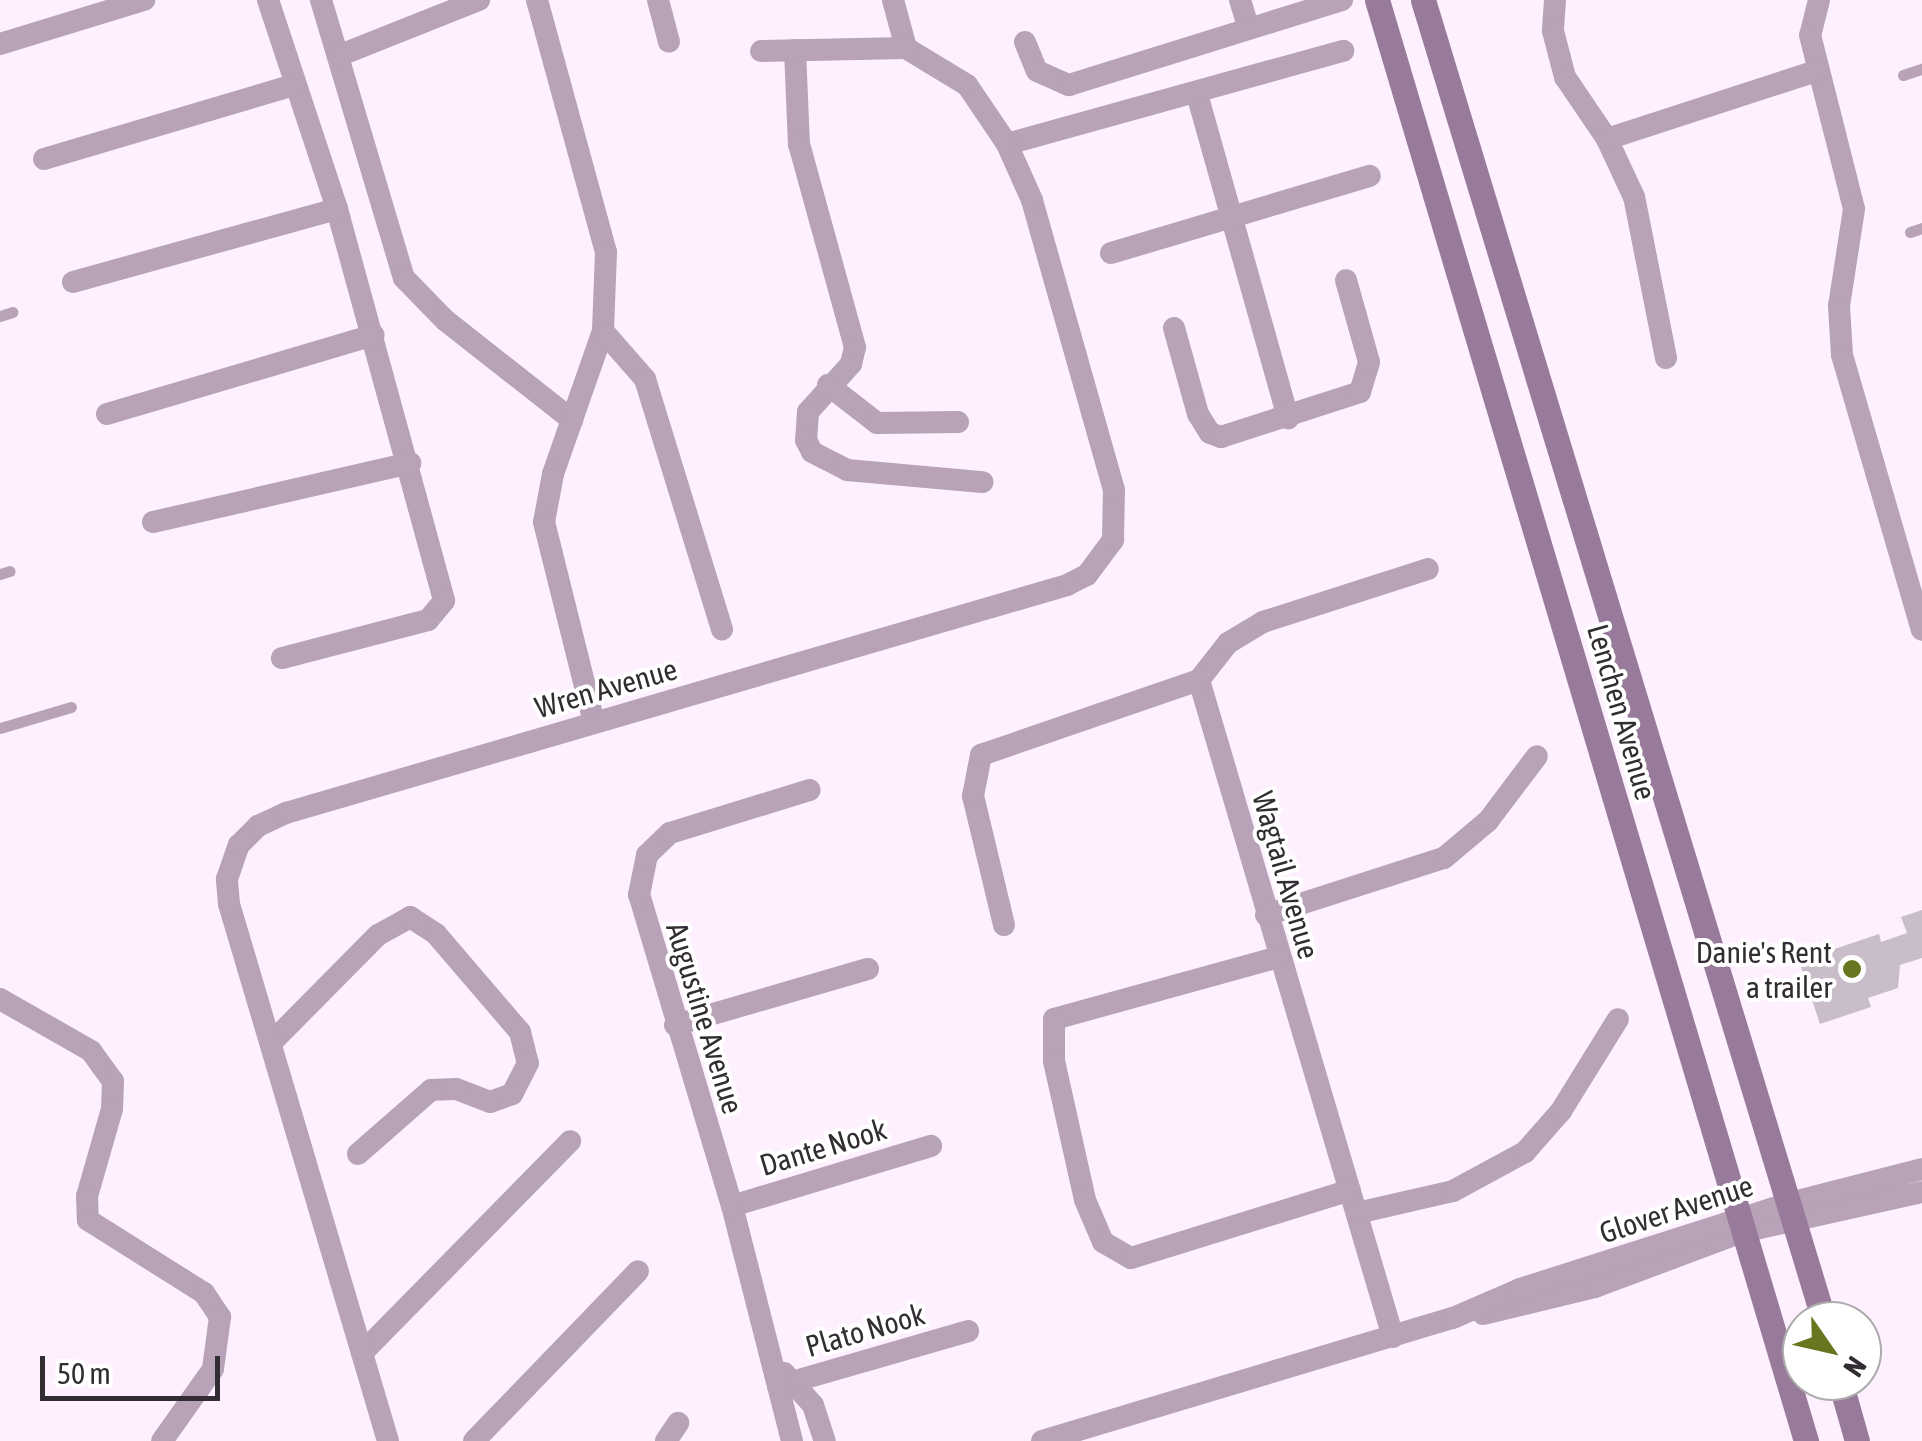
<!DOCTYPE html>
<html>
<head>
<meta charset="utf-8">
<style>
	body { margin:0 }
	#map { position:relative; width:1922px; height:1441px; overflow:hidden; background:#fef0fe; font-family:"Asap Condensed",sans-serif }
	div>[style] { position:absolute }
	.building>* { inset:0; background:#c9bdca }
	.lane>* { height:11px; margin:-5.5px; padding:0 5.5px; transform-origin:5.5px; border-radius:5.5px; background:#b7a2b8 }
	.street>* { height:22px; margin:-11px; padding:0 11px; transform-origin:11px; border-radius:11px; background:#b7a2b8 }
	.secondary>* { height:25px; margin:-12.5px; padding:0 12.5px; transform-origin:12.5px; border-radius:12.5px; background:#987a9a }
	.dots>* { width:28px; height:28px; translate:-50% -50%; box-sizing:border-box; border:5px solid #fff; border-radius:50% }
	span { translate:-50% -50%; white-space:nowrap; text-align:center; line-height:1.15; -webkit-text-stroke:8px #fff; paint-order:stroke }
	.street-label { font-size:30px; color:#322d32 }
	.poi-label { font-size:30px; color:#322d32 }
	.right { translate:-100% -50%; text-align:right }
	.north { position:absolute; left:1782px; top:1301px; width:100px; height:100px; box-sizing:border-box; background:#fff; border:2px solid #adabad; border-radius:50%; rotate:124deg; font-size:28px; font-weight:700; line-height:40px; text-align:center; color:#322d32 }
	.north::after { content:''; display:block; margin:auto; width:35px; height:45px; background:#6a7520; clip-path:polygon(50% 0,100% 100%,50% 72%,0 100%) }
	.scale { position:absolute; left:40px; top:1356px; width:180px; height:45px; box-sizing:border-box; border:5px solid #322d32; border-top:0; padding-left:12px; font-size:30px; line-height:35px; white-space:nowrap; color:#322d32; -webkit-text-stroke:8px #fff; paint-order:stroke }
</style>
</head>
<body>
<div id="map">
	<div class="building">
		<div style="clip-path:polygon(1922px 910px,1922px 958px,1900px 965px,1898px 988px,1868px 998px,1871px 1007px,1820px 1024px,1799px 961px,1879px 934px,1881px 942px,1907px 933px,1901px 917px)"></div>
	</div>
	<div class="lane">
		<div style="left:1903px;top:75px;width:20px;rotate:-18deg"></div>
		<div style="left:1910px;top:232px;width:13px;rotate:-18deg"></div>
		<div style="left:0;top:316px;width:13px;rotate:-18deg"></div>
		<div style="left:0;top:574px;width:10px;rotate:-17deg"></div>
		<div style="left:0;top:728px;width:74px;rotate:-16.5deg"></div>
	</div>
	<div class="street">
		<div style="left:268px;top:0;width:220px;rotate:71.7deg"></div>
		<div style="left:337px;top:209px;width:406px;rotate:74.7deg"></div>
		<div style="left:444px;top:601px;width:25px;rotate:130deg"></div>
		<div style="left:428px;top:620px;width:151px;rotate:165.4deg"></div>
		<div style="left:321px;top:0;width:290px;rotate:73.4deg"></div>
		<div style="left:404px;top:278px;width:59px;rotate:45.7deg"></div>
		<div style="left:445px;top:320px;width:162px;rotate:38.2deg"></div>
		<div style="left:537px;top:0;width:261px;rotate:74.7deg"></div>
		<div style="left:606px;top:252px;width:79px;rotate:92.2deg"></div>
		<div style="left:603px;top:331px;width:151px;rotate:109.3deg"></div>
		<div style="left:553px;top:474px;width:49px;rotate:100.6deg"></div>
		<div style="left:544px;top:522px;width:207px;rotate:76deg"></div>
		<div style="left:658px;top:0;width:43px;rotate:75.3deg"></div>
		<div style="left:893px;top:0;width:50px;rotate:74.8deg"></div>
		<div style="left:1240px;top:0;width:30px;rotate:73deg"></div>
		<div style="left:1555px;top:0;width:31px;rotate:94deg"></div>
		<div style="left:1553px;top:31px;width:48px;rotate:75.4deg"></div>
		<div style="left:1565px;top:77px;width:75px;rotate:55.9deg"></div>
		<div style="left:1819px;top:0;width:36px;rotate:104deg"></div>
		<div style="left:1810px;top:35px;width:179px;rotate:75.8deg"></div>
		<div style="left:1854px;top:209px;width:98px;rotate:98.8deg"></div>
		<div style="left:1839px;top:306px;width:49px;rotate:86.5deg"></div>
		<div style="left:1842px;top:355px;width:286px;rotate:73.8deg"></div>
		<div style="left:1025px;top:42px;width:31px;rotate:68deg"></div>
		<div style="left:1037px;top:71px;width:35px;rotate:24deg"></div>
		<div style="left:1069px;top:85px;width:286px;rotate:-17.3deg"></div>
		<div style="left:0;top:44px;width:151px;rotate:-17deg"></div>
		<div style="left:795px;top:50px;width:94px;rotate:87.6deg"></div>
		<div style="left:799px;top:144px;width:211px;rotate:74.6deg"></div>
		<div style="left:855px;top:347px;width:17px;rotate:103deg"></div>
		<div style="left:851px;top:364px;width:64px;rotate:131.9deg"></div>
		<div style="left:808px;top:412px;width:28px;rotate:94deg"></div>
		<div style="left:806px;top:440px;width:13px;rotate:63deg"></div>
		<div style="left:812px;top:452px;width:39px;rotate:27deg"></div>
		<div style="left:847px;top:470px;width:136px;rotate:5.1deg"></div>
		<div style="left:338px;top:56px;width:152px;rotate:-21.7deg"></div>
		<div style="left:1197px;top:94px;width:337px;rotate:74.3deg"></div>
		<div style="left:1007px;top:144px;width:349px;rotate:-15.5deg"></div>
		<div style="left:44px;top:159px;width:261px;rotate:-16.5deg"></div>
		<div style="left:1111px;top:253px;width:270px;rotate:-16.6deg"></div>
		<div style="left:73px;top:282px;width:274px;rotate:-15.5deg"></div>
		<div style="left:1174px;top:328px;width:89px;rotate:74.4deg"></div>
		<div style="left:1198px;top:414px;width:22px;rotate:58deg"></div>
		<div style="left:1210px;top:433px;width:12px;rotate:20deg"></div>
		<div style="left:1221px;top:437px;width:146px;rotate:-17.9deg"></div>
		<div style="left:1360px;top:392px;width:31px;rotate:-73deg"></div>
		<div style="left:1369px;top:362px;width:85px;rotate:-105.7deg"></div>
		<div style="left:603px;top:331px;width:64px;rotate:48.8deg"></div>
		<div style="left:645px;top:379px;width:262px;rotate:72.9deg"></div>
		<div style="left:1666px;top:358px;width:164px;rotate:-101.2deg"></div>
		<div style="left:1634px;top:197px;width:64px;rotate:-115deg"></div>
		<div style="left:1607px;top:139px;width:220px;rotate:-18deg"></div>
		<div style="left:828px;top:385px;width:62px;rotate:37.8deg"></div>
		<div style="left:877px;top:423px;width:81px;rotate:-0.7deg"></div>
		<div style="left:107px;top:414px;width:278px;rotate:-16.5deg"></div>
		<div style="left:153px;top:522px;width:264px;rotate:-12.9deg"></div>
		<div style="left:1199px;top:680px;width:685px;rotate:73.55deg"></div>
		<div style="left:1199px;top:680px;width:47px;rotate:-51.9deg"></div>
		<div style="left:1228px;top:643px;width:41px;rotate:-31deg"></div>
		<div style="left:1263px;top:622px;width:173px;rotate:-17.8deg"></div>
		<div style="left:1266px;top:915px;width:187px;rotate:-17.8deg"></div>
		<div style="left:1444px;top:858px;width:57px;rotate:-40.1deg"></div>
		<div style="left:1488px;top:821px;width:81px;rotate:-53deg"></div>
		<div style="left:1004px;top:925px;width:133px;rotate:-103.5deg"></div>
		<div style="left:973px;top:796px;width:42px;rotate:-79deg"></div>
		<div style="left:981px;top:755px;width:231px;rotate:-19deg"></div>
		<div style="left:1279px;top:957px;width:233px;rotate:164.6deg"></div>
		<div style="left:1054px;top:1019px;width:42px;rotate:90deg"></div>
		<div style="left:1054px;top:1061px;width:142px;rotate:77.4deg"></div>
		<div style="left:1085px;top:1200px;width:46px;rotate:66.8deg"></div>
		<div style="left:1103px;top:1242px;width:32px;rotate:30deg"></div>
		<div style="left:1131px;top:1258px;width:229px;rotate:-17.2deg"></div>
		<div style="left:0;top:999px;width:105px;rotate:29.7deg"></div>
		<div style="left:91px;top:1051px;width:37px;rotate:54deg"></div>
		<div style="left:113px;top:1081px;width:28px;rotate:92deg"></div>
		<div style="left:112px;top:1109px;width:91px;rotate:106deg"></div>
		<div style="left:87px;top:1196px;width:24px;rotate:88deg"></div>
		<div style="left:88px;top:1220px;width:137px;rotate:32.2deg"></div>
		<div style="left:204px;top:1293px;width:29px;rotate:56deg"></div>
		<div style="left:220px;top:1317px;width:52px;rotate:97.7deg"></div>
		<div style="left:213px;top:1369px;width:88px;rotate:125.3deg"></div>
		<div style="left:675px;top:1025px;width:201px;rotate:-16.2deg"></div>
		<div style="left:271px;top:1043px;width:152px;rotate:-45.3deg"></div>
		<div style="left:378px;top:935px;width:37px;rotate:-29deg"></div>
		<div style="left:410px;top:917px;width:31px;rotate:33deg"></div>
		<div style="left:436px;top:934px;width:129px;rotate:49.4deg"></div>
		<div style="left:520px;top:1032px;width:32px;rotate:76deg"></div>
		<div style="left:528px;top:1063px;width:35px;rotate:117deg"></div>
		<div style="left:512px;top:1094px;width:23px;rotate:160deg"></div>
		<div style="left:490px;top:1102px;width:36px;rotate:-159deg"></div>
		<div style="left:456px;top:1089px;width:25px;rotate:178deg"></div>
		<div style="left:431px;top:1090px;width:97px;rotate:138.8deg"></div>
		<div style="left:732px;top:1206px;width:208px;rotate:-16.8deg"></div>
		<div style="left:1357px;top:1213px;width:98px;rotate:-12.9deg"></div>
		<div style="left:1453px;top:1191px;width:82px;rotate:-28.4deg"></div>
		<div style="left:1525px;top:1152px;width:55px;rotate:-48.7deg"></div>
		<div style="left:1561px;top:1111px;width:108px;rotate:-58.2deg"></div>
		<div style="left:1483px;top:1314px;width:115px;rotate:-13.6deg"></div>
		<div style="left:1595px;top:1287px;width:157px;rotate:-20.5deg"></div>
		<div style="left:1742px;top:1232px;width:184px;rotate:-12.5deg"></div>
		<div style="left:362px;top:1353px;width:297px;rotate:-45.5deg"></div>
		<div style="left:784px;top:1373px;width:43px;rotate:47.8deg"></div>
		<div style="left:813px;top:1405px;width:38px;rotate:72deg"></div>
		<div style="left:778px;top:1386px;width:198px;rotate:-16.1deg"></div>
		<div style="left:388px;top:1441px;width:560px;rotate:-106.49deg"></div>
		<div style="left:229px;top:904px;width:25px;rotate:-95deg"></div>
		<div style="left:227px;top:879px;width:36px;rotate:-71deg"></div>
		<div style="left:239px;top:845px;width:27px;rotate:-45deg"></div>
		<div style="left:258px;top:826px;width:31px;rotate:-25deg"></div>
		<div style="left:286px;top:813px;width:814px;rotate:-16.27deg"></div>
		<div style="left:1067px;top:585px;width:22px;rotate:-27deg"></div>
		<div style="left:1087px;top:575px;width:44px;rotate:-53.4deg"></div>
		<div style="left:1113px;top:540px;width:50px;rotate:-88.9deg"></div>
		<div style="left:1114px;top:490px;width:301px;rotate:-105.8deg"></div>
		<div style="left:1032px;top:200px;width:61px;rotate:-114.1deg"></div>
		<div style="left:1007px;top:144px;width:71px;rotate:-124.1deg"></div>
		<div style="left:967px;top:85px;width:71px;rotate:-148.8deg"></div>
		<div style="left:906px;top:48px;width:145px;rotate:178.8deg"></div>
		<div style="left:474px;top:1441px;width:236px;rotate:-46deg"></div>
		<div style="left:666px;top:1441px;width:22px;rotate:-56deg"></div>
		<div style="left:792px;top:1441px;width:243px;rotate:-104.3deg"></div>
		<div style="left:732px;top:1206px;width:325px;rotate:-106.6deg"></div>
		<div style="left:639px;top:895px;width:41px;rotate:-78.7deg"></div>
		<div style="left:647px;top:855px;width:32px;rotate:-44deg"></div>
		<div style="left:670px;top:833px;width:146px;rotate:-17.1deg"></div>
		<div style="left:1042px;top:1441px;width:429px;rotate:-16.7deg"></div>
		<div style="left:1453px;top:1318px;width:73px;rotate:-23.4deg"></div>
		<div style="left:1520px;top:1289px;width:283px;rotate:-17.7deg"></div>
		<div style="left:1790px;top:1203px;width:136px;rotate:-14.4deg"></div>
	</div>
	<div class="secondary">
		<div style="left:1377px;top:0;width:1504px;rotate:73.42deg"></div>
		<div style="left:1423px;top:0;width:1381px;rotate:73.11deg"></div>
		<div style="left:1840px;top:1381px;width:62px;rotate:74.2deg"></div>
	</div>
	<div class="dots">
		<div style="left:1852px;top:969px;background:#6a7520"></div>
	</div>
	<div class="street-label">
		<span style="left:606px;top:688px;rotate:-16deg">Wren Avenue</span>
		<span style="left:1622px;top:712px;rotate:74deg">Lenchen Avenue</span>
		<span style="left:1286px;top:875px;rotate:74deg">Wagtail Avenue</span>
		<span style="left:705px;top:1018px;rotate:73deg">Augustine Avenue</span>
		<span style="left:823px;top:1147px;rotate:-17deg">Dante Nook</span>
		<span style="left:1676px;top:1209px;rotate:-18deg">Glover Avenue</span>
		<span style="left:865px;top:1330px;rotate:-16deg">Plato Nook</span>
	</div>
	<div class="poi-label">
		<span class="right" style="left:1832px;top:969px">Danie's Rent<br>a trailer</span>
	</div>
	<div class="north">N</div>
	<div class="scale">50 m</div>
</div>
</body>
</html>
